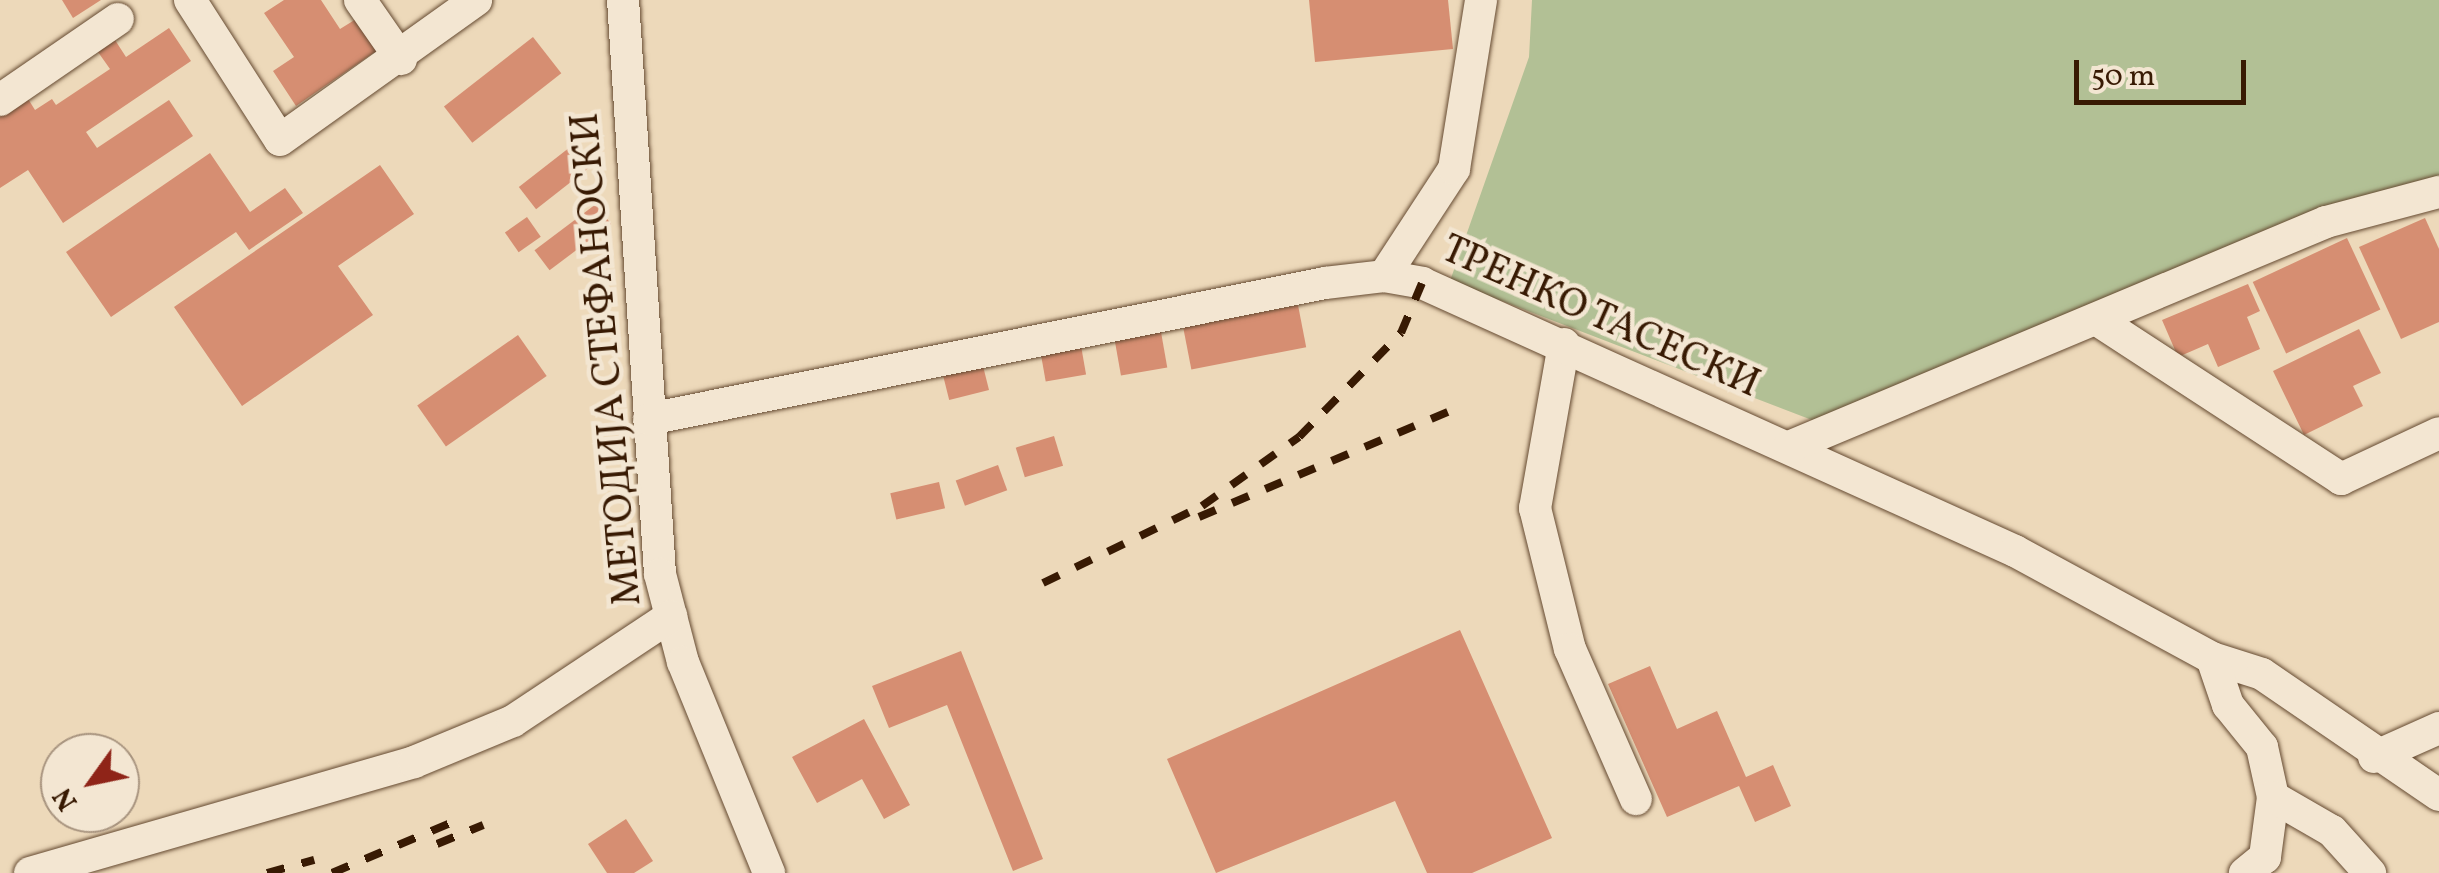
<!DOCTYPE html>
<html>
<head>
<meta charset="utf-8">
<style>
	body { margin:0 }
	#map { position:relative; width:2439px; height:873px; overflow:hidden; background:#edd9ba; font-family:Vollkorn,serif }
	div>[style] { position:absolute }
	.green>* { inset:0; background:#b2c095 }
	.building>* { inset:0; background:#d68e72; transform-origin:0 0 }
	.roads { filter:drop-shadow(0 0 2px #654a31) drop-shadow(0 0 2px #654a31) }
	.minor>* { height:32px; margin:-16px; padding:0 16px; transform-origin:16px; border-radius:16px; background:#f3e6d2 }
	.rail>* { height:8px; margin-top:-4px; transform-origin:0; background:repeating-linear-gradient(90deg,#381a03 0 18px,transparent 0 36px) }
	span { translate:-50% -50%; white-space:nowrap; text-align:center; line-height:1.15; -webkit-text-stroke:9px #f3e6d2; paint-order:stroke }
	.street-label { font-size:40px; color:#381a03 }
	.north { position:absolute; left:40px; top:733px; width:100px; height:100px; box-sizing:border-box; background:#f3e6d2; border:2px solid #a8947f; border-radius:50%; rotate:237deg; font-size:28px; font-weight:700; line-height:40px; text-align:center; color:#381a03 }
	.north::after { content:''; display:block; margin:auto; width:35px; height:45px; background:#8f2418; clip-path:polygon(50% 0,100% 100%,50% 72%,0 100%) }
	.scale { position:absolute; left:2074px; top:60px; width:172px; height:45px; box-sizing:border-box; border:5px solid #381a03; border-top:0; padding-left:12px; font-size:30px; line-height:35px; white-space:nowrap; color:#381a03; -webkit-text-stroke:8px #f3e6d2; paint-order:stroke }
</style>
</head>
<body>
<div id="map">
	<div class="green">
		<div style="clip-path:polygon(1532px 0,2439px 0,2439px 192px,1838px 430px,1450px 281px,1529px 57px)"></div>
	</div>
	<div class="building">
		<div style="clip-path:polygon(62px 0,101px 0,73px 18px)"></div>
		<div style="clip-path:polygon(284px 0,321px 0,340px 29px,361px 16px,382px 47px,296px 106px,273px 71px,294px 57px,264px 13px)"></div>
		<div style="clip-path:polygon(1309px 0,1448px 0,1453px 49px,1315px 62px)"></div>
		<div style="clip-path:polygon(169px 28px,191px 61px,86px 132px,97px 148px,169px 100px,193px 136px,63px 223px,28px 170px,0 188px,0 111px,25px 94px,35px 110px,52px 99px,56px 105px,110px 69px,98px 52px,115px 40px,126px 57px)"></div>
		<div style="left:533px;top:37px;width:46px;height:113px;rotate:52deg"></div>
		<div style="left:574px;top:144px;width:28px;height:70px;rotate:52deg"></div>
		<div style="clip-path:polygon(210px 153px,250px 212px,285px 188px,303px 213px,249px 250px,236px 232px,111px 317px,66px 252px)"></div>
		<div style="clip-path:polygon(380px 165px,414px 214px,338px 266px,373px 315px,242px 406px,174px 307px)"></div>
		<div style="left:596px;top:204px;width:25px;height:77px;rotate:53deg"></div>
		<div style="left:527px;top:217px;width:24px;height:27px;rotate:55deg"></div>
		<div style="clip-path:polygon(2425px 218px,2439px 249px,2439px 322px,2401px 339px,2359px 247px)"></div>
		<div style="left:2347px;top:238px;width:79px;height:104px;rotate:65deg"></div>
		<div style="clip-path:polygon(2248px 284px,2260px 311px,2247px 317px,2260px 349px,2218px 367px,2208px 344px,2178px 357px,2162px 320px)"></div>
		<div style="left:1298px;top:305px;width:43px;height:117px;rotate:79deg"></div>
		<div style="clip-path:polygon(2359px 329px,2381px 373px,2353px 386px,2363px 406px,2304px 435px,2273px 371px)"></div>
		<div style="left:1161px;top:332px;width:36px;height:47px;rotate:80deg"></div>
		<div style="left:518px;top:335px;width:50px;height:123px;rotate:55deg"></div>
		<div style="left:1080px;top:340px;width:35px;height:41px;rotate:80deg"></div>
		<div style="left:981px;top:358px;width:33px;height:41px;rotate:76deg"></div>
		<div style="left:1054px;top:436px;width:31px;height:40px;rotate:73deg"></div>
		<div style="left:998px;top:465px;width:27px;height:45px;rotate:70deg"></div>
		<div style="left:939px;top:482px;width:27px;height:50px;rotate:77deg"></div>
		<div style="clip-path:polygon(1460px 630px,1552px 838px,1472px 873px,1427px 873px,1395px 801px,1216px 873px,1167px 759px)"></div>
		<div style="clip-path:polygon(961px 651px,1043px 859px,1013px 871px,947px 705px,889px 728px,872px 686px)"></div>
		<div style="clip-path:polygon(1650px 666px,1677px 729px,1717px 711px,1746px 777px,1773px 765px,1791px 806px,1755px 822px,1739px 786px,1667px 817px,1608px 684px)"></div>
		<div style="clip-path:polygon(864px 719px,910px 805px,884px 819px,862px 779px,817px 803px,792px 757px)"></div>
		<div style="clip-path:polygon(626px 819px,653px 861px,634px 873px,607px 873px,588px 844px)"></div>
	</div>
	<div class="roads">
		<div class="minor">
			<div style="left:190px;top:0;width:166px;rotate:57.3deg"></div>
			<div style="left:280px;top:140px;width:241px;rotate:-35.5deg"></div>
			<div style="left:360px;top:0;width:72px;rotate:55.2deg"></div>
			<div style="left:623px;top:0;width:575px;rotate:86.31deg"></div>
			<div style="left:660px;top:574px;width:91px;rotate:75.4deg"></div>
			<div style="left:683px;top:662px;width:228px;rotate:67.8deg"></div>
			<div style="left:0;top:100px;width:143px;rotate:-34.5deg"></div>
			<div style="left:1384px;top:276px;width:128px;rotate:-56.8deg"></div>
			<div style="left:1454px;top:169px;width:171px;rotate:-80.9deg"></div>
			<div style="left:2096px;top:319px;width:293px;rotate:33.1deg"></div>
			<div style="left:2341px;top:479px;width:108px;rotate:-25.1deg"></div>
			<div style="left:1564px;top:344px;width:167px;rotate:100deg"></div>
			<div style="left:1535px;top:508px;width:145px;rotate:76.1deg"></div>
			<div style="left:1570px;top:649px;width:164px;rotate:66.3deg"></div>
			<div style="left:649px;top:419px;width:690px;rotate:-11.38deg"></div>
			<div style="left:1325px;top:283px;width:59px;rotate:-6.8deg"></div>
			<div style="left:1384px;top:276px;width:39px;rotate:10deg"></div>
			<div style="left:1422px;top:283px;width:651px;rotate:24.32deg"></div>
			<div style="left:2015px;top:551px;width:224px;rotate:28.5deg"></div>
			<div style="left:2212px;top:658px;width:52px;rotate:17.7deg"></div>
			<div style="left:2262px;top:674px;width:214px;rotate:34.4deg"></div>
			<div style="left:1789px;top:447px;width:582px;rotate:-22.73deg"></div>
			<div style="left:2326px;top:222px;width:117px;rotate:-14.9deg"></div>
			<div style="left:2212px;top:658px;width:50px;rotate:71.2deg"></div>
			<div style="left:2228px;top:705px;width:54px;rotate:51deg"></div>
			<div style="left:2262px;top:747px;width:51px;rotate:77.6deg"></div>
			<div style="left:2273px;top:797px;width:61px;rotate:97.6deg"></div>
			<div style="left:2265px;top:857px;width:26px;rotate:141deg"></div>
			<div style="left:2374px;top:757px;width:71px;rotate:-24deg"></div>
			<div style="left:2273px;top:797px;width:68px;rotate:30deg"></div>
			<div style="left:2332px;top:831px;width:57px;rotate:47.9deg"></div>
			<div style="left:30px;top:873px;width:400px;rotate:-16.1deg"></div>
			<div style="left:414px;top:762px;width:107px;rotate:-22.5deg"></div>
			<div style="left:513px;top:721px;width:190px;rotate:-33.6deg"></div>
		</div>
	</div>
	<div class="rail">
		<div style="left:1199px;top:517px;width:285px;rotate:-22.9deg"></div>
		<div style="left:1043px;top:583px;width:177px;rotate:-25.8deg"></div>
		<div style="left:1202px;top:506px;width:119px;rotate:-35.4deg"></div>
		<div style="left:1299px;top:437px;width:146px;rotate:-45.6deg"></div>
		<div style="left:1401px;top:333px;width:54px;rotate:-67.2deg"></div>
		<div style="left:437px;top:844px;width:50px;rotate:-22.4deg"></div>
		<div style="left:267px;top:873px;width:49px;rotate:-15.5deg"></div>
		<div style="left:332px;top:873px;width:134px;rotate:-22.9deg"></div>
	</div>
	<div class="street-label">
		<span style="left:1600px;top:318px;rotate:24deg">ТРЕНКО ТАСЕСКИ</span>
		<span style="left:608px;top:359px;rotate:-95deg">МЕТОДИЈА СТЕФАНОСКИ</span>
	</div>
	<div class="north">N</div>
	<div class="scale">50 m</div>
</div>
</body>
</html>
